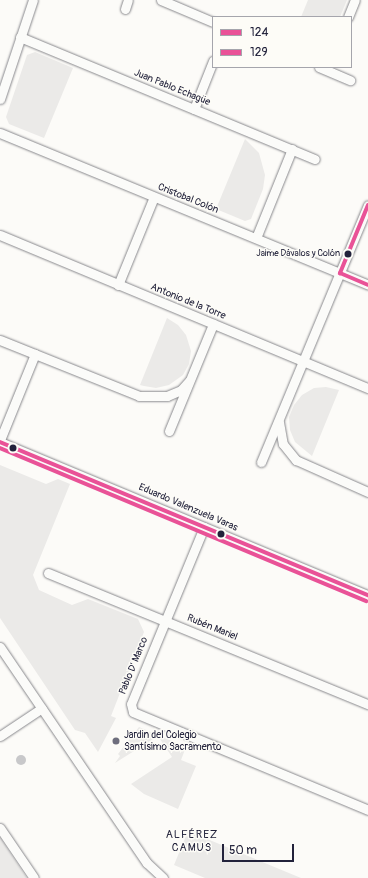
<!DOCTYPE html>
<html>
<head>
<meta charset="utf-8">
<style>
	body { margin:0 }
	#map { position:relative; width:368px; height:878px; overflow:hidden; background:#fcfbf8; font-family:Pangolin,sans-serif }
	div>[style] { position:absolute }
	.green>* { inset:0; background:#ebeae8 }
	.water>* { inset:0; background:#c8c8ca }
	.round { border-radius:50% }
	.roads { filter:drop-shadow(0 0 1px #88888c) drop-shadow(0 0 1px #88888c) }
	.minor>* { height:9px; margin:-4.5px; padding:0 4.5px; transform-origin:4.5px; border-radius:4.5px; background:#fbfbf9 }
	.bus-1>* { height:4px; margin:-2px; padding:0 2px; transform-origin:2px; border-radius:2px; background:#e95297 }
	.bus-2>* { height:4px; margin:-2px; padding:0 2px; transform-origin:2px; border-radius:2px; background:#e95297 }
	.dots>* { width:11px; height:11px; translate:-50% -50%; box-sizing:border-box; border:2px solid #fdfcf7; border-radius:50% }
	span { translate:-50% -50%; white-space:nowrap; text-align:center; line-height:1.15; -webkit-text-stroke:3px #fdfcf7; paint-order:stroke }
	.bus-label { font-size:9px; color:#22223b }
	.right { translate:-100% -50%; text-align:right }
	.street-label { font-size:10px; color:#22223b }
	.poi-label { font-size:10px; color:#22223b }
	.left { translate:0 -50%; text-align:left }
	.neighbourhood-label { font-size:11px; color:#22223b; letter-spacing:1px }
	.legend { position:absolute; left:212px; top:16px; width:140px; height:52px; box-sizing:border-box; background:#fdfcf7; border:1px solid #a5a5ac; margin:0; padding:5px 7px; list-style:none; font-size:12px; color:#22223b }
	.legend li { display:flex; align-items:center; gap:8px; height:20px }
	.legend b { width:20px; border:1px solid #a5a5ac }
	.scale { position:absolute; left:222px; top:844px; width:72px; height:18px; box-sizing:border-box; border:2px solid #22223b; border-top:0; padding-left:5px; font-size:12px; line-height:14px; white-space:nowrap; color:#22223b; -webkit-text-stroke:3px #fdfcf7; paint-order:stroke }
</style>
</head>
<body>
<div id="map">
	<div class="green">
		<div style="clip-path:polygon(308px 0,347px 0,340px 17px,301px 17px)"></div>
		<div style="clip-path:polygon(35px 52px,73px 68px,44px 138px,9px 124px,6px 117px,27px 55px)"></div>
		<div style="clip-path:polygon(245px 139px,259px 153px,265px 175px,263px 189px,251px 219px,245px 221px,216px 209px)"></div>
		<div style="clip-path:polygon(167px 318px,178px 325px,186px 335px,191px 351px,189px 364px,183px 375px,169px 385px,156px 388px,144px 386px,140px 385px)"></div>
		<div style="clip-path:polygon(326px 387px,339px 390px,312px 456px,295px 442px,290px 430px,289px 417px,294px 405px,302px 395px,314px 388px)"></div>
		<div style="clip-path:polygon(0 465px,46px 484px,58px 479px,70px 484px,33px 575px,39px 590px,72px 605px,88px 599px,138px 619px,144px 632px,111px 716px,116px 718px,98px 752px,85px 733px,75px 730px,0 618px)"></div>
		<div style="clip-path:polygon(139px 727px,186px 747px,181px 760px,196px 766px,178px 809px,144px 794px,131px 784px,172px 757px,158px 736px,115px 763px,120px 756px,118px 754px)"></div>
		<div style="clip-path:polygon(188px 831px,272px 866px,301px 878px,205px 878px,174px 865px)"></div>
		<div style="clip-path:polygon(0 837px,27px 878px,0 878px)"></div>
	</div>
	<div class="water">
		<div class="round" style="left:16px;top:755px;width:10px;height:10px"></div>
	</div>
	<div class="roads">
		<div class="minor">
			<div style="left:161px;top:0;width:56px;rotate:22.9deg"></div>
			<div style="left:125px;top:9px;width:9px;rotate:-72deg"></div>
			<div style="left:348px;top:17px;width:18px;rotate:-68deg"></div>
			<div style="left:20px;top:37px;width:319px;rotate:22.5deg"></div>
			<div style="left:319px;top:67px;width:34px;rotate:23deg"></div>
			<div style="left:0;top:99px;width:104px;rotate:-71.6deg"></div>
			<div style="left:194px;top:109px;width:52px;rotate:-68.4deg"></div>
			<div style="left:0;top:133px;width:398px;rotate:22.4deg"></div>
			<div style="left:0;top:235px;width:399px;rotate:22.6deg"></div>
			<div style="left:256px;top:238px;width:96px;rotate:-68deg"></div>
			<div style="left:118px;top:285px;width:95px;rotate:-67.8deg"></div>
			<div style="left:0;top:340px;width:150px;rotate:21.9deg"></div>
			<div style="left:139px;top:396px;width:28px"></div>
			<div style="left:167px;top:396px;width:15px;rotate:-23deg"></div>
			<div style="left:181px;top:390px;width:12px;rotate:-48deg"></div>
			<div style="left:279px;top:422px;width:22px;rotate:80deg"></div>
			<div style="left:283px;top:444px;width:21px;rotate:51deg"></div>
			<div style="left:296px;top:460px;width:79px;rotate:24deg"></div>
			<div style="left:169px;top:431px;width:116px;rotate:-67.6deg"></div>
			<div style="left:0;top:440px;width:93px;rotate:-67.9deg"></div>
			<div style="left:0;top:442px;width:399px;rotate:22.6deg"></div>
			<div style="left:261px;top:462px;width:278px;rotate:-67.4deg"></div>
			<div style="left:204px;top:527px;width:191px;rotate:112.4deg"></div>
			<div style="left:131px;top:704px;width:8px;rotate:76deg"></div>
			<div style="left:133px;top:712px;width:255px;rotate:22.6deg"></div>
			<div style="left:48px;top:573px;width:346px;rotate:22.3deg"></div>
			<div style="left:0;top:647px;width:261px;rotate:55.8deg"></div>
			<div style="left:147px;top:863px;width:22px;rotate:43deg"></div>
			<div style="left:0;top:736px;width:50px;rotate:-33.7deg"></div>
			<div style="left:0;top:828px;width:60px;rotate:55.8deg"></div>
		</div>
	</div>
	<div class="bus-1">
		<div style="left:368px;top:205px;width:74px;rotate:112.4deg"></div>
		<div style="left:340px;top:273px;width:30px;rotate:23deg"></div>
		<div style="left:0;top:442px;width:399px;rotate:22.6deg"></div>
	</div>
	<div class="bus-2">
		<div style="left:0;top:448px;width:397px;rotate:22.7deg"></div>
	</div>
	<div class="dots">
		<div style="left:348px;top:254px;background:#22223b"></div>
		<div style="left:13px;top:448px;background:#22223b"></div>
		<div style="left:221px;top:534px;background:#22223b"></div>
		<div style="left:116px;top:741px;background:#6e6e7d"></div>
	</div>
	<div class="bus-label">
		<span class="right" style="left:340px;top:254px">Jaime Dávalos y Colón</span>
	</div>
	<div class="street-label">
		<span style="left:172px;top:88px;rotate:22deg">Juan Pablo Echagüe</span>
		<span style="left:188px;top:199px;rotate:22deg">Cristobal Colón</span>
		<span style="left:188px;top:302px;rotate:22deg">Antonio de la Torre</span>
		<span style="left:188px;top:508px;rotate:23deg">Eduardo Valenzuela Varas</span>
		<span style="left:212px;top:628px;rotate:22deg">Rubén Mariel</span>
		<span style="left:134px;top:666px;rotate:-68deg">Pablo D' Marco</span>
	</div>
	<div class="poi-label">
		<span class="left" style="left:124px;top:741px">Jardin del Colegio<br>Santísimo Sacramento</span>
	</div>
	<div class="neighbourhood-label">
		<span style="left:192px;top:842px">ALFÉREZ<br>CAMUS</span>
	</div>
	<ul class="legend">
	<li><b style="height:5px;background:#e95297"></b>124</li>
	<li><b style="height:5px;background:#e95297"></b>129</li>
	</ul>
	<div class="scale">50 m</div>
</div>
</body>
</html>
